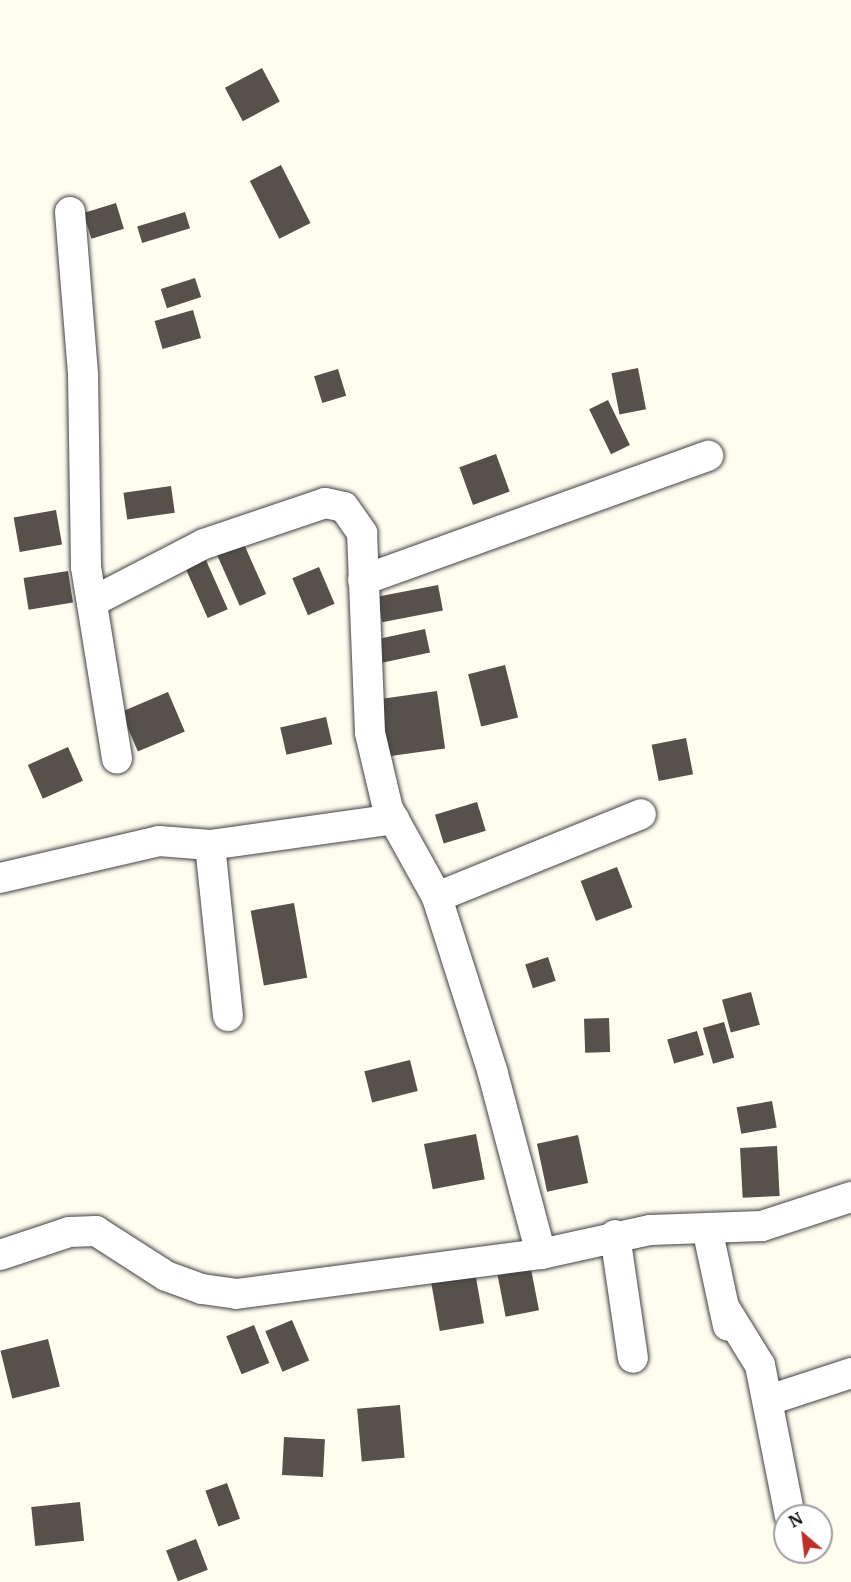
<!DOCTYPE html>
<html>
<head>
<meta charset="utf-8">
<style>
	body { margin:0 }
	#map { position:relative; width:851px; height:1582px; overflow:hidden; background:#fffdf0; font-family:Merriweather,serif }
	div>[style] { position:absolute }
	.building>* { inset:0; background:#57514b; transform-origin:0 0 }
	.roads { filter:drop-shadow(0 0 2px #414141) drop-shadow(0 0 2px #414141) }
	.minor>* { height:30px; margin:-15px; padding:0 15px; transform-origin:15px; border-radius:15px; background:#fff }
	span { translate:-50% -50%; white-space:nowrap; text-align:center; line-height:1.15; -webkit-text-stroke:6px #fff; paint-order:stroke }
	.north { position:absolute; left:773px; top:1504px; width:60px; height:60px; box-sizing:border-box; background:#fff; border:2px solid #9f9f9f; border-radius:50%; rotate:332deg; font-size:16px; font-weight:700; line-height:24px; text-align:center; color:#0e0e0e }
	.north::after { content:''; display:block; margin:auto; width:21px; height:27px; background:#bd2f27; clip-path:polygon(50% 0,100% 100%,50% 72%,0 100%) }
</style>
</head>
<body>
<div id="map">
	<div class="building">
		<div style="left:262px;top:68px;width:38px;height:42px;rotate:62deg"></div>
		<div style="left:281px;top:165px;width:65px;height:35px;rotate:63deg"></div>
		<div style="left:116px;top:203px;width:27px;height:34px;rotate:73deg"></div>
		<div style="left:185px;top:212px;width:17px;height:50px;rotate:73deg"></div>
		<div style="left:195px;top:278px;width:20px;height:36px;rotate:72deg"></div>
		<div style="left:193px;top:310px;width:29px;height:40px;rotate:74deg"></div>
		<div style="left:638px;top:368px;width:42px;height:27px;rotate:79deg"></div>
		<div style="left:338px;top:369px;width:28px;height:25px;rotate:73deg"></div>
		<div style="left:608px;top:400px;width:50px;height:21px;rotate:64deg"></div>
		<div style="left:496px;top:454px;width:40px;height:39px;rotate:70deg"></div>
		<div style="left:171px;top:486px;width:27px;height:48px;rotate:82deg"></div>
		<div style="left:56px;top:510px;width:35px;height:43px;rotate:80deg"></div>
		<div style="left:243px;top:542px;width:57px;height:29px;rotate:66deg"></div>
		<div style="left:205px;top:558px;width:56px;height:22px;rotate:66deg"></div>
		<div style="left:319px;top:567px;width:40px;height:29px;rotate:67deg"></div>
		<div style="left:68px;top:571px;width:32px;height:45px;rotate:81deg"></div>
		<div style="left:438px;top:585px;width:26px;height:62px;rotate:79deg"></div>
		<div style="left:425px;top:629px;width:24px;height:49px;rotate:78deg"></div>
		<div style="left:505px;top:665px;width:54px;height:38px;rotate:76deg"></div>
		<div style="left:437px;top:691px;width:58px;height:66px;rotate:82deg"></div>
		<div style="left:168px;top:692px;width:43px;height:51px;rotate:67deg"></div>
		<div style="left:326px;top:717px;width:28px;height:47px;rotate:77deg"></div>
		<div style="left:686px;top:738px;width:37px;height:35px;rotate:79deg"></div>
		<div style="left:68px;top:747px;width:37px;height:44px;rotate:66deg"></div>
		<div style="left:477px;top:802px;width:30px;height:44px;rotate:73deg"></div>
		<div style="left:617px;top:867px;width:43px;height:39px;rotate:69deg"></div>
		<div style="left:294px;top:903px;width:76px;height:44px;rotate:80deg"></div>
		<div style="left:548px;top:957px;width:25px;height:24px;rotate:72deg"></div>
		<div style="left:751px;top:992px;width:34px;height:30px;rotate:75deg"></div>
		<div style="left:609px;top:1018px;width:34px;height:25px;rotate:88deg"></div>
		<div style="left:724px;top:1022px;width:37px;height:22px;rotate:74deg"></div>
		<div style="left:697px;top:1031px;width:25px;height:31px;rotate:74deg"></div>
		<div style="left:410px;top:1060px;width:32px;height:47px;rotate:76deg"></div>
		<div style="left:772px;top:1101px;width:27px;height:36px;rotate:80deg"></div>
		<div style="left:476px;top:1134px;width:46px;height:53px;rotate:79deg"></div>
		<div style="left:578px;top:1135px;width:49px;height:42px;rotate:78deg"></div>
		<div style="left:777px;top:1146px;width:50px;height:37px;rotate:87deg"></div>
		<div style="left:531px;top:1269px;width:42px;height:34px;rotate:79deg"></div>
		<div style="left:475px;top:1272px;width:52px;height:45px;rotate:80deg"></div>
		<div style="left:292px;top:1320px;width:44px;height:29px;rotate:67deg"></div>
		<div style="left:254px;top:1325px;width:41px;height:30px;rotate:68deg"></div>
		<div style="left:48px;top:1339px;width:49px;height:49px;rotate:76deg"></div>
		<div style="left:400px;top:1405px;width:53px;height:43px;rotate:85deg"></div>
		<div style="left:284px;top:1437px;width:41px;height:38px;rotate:3deg"></div>
		<div style="left:227px;top:1483px;width:38px;height:23px;rotate:70deg"></div>
		<div style="left:80px;top:1502px;width:39px;height:49px;rotate:84deg"></div>
		<div style="left:196px;top:1539px;width:33px;height:32px;rotate:69deg"></div>
	</div>
	<div class="roads">
		<div class="minor">
			<div style="left:70px;top:212px;width:164px;rotate:85.4deg"></div>
			<div style="left:83px;top:375px;width:192px;rotate:89.1deg"></div>
			<div style="left:86px;top:567px;width:194px;rotate:80.8deg"></div>
			<div style="left:363px;top:580px;width:367px;rotate:-19.8deg"></div>
			<div style="left:92px;top:602px;width:126px;rotate:-27.4deg"></div>
			<div style="left:204px;top:544px;width:128px;rotate:-18.7deg"></div>
			<div style="left:325px;top:503px;width:19px;rotate:12deg"></div>
			<div style="left:344px;top:507px;width:32px;rotate:55deg"></div>
			<div style="left:362px;top:533px;width:200px;rotate:87.7deg"></div>
			<div style="left:370px;top:733px;width:78px;rotate:76.7deg"></div>
			<div style="left:388px;top:809px;width:101px;rotate:60.9deg"></div>
			<div style="left:210px;top:845px;width:172px;rotate:84deg"></div>
			<div style="left:0;top:878px;width:163px;rotate:-13.1deg"></div>
			<div style="left:159px;top:841px;width:51px;rotate:4.5deg"></div>
			<div style="left:210px;top:845px;width:186px;rotate:-8deg"></div>
			<div style="left:707px;top:1228px;width:100px;rotate:77.9deg"></div>
			<div style="left:615px;top:1235px;width:124px;rotate:81.7deg"></div>
			<div style="left:541px;top:1254px;width:187px;rotate:-104.9deg"></div>
			<div style="left:493px;top:1073px;width:185px;rotate:-107.7deg"></div>
			<div style="left:437px;top:897px;width:220px;rotate:-22.1deg"></div>
			<div style="left:0;top:1255px;width:73px;rotate:-18.4deg"></div>
			<div style="left:69px;top:1232px;width:27px;rotate:-2deg"></div>
			<div style="left:96px;top:1231px;width:83px;rotate:32.7deg"></div>
			<div style="left:166px;top:1276px;width:38px;rotate:20deg"></div>
			<div style="left:202px;top:1289px;width:34px;rotate:8deg"></div>
			<div style="left:236px;top:1294px;width:308px;rotate:-7.5deg"></div>
			<div style="left:541px;top:1254px;width:112px;rotate:-12.4deg"></div>
			<div style="left:650px;top:1230px;width:112px;rotate:-2deg"></div>
			<div style="left:762px;top:1226px;width:94px;rotate:-18deg"></div>
			<div style="left:724px;top:1307px;width:68px;rotate:58.2deg"></div>
			<div style="left:760px;top:1365px;width:154px;rotate:78.8deg"></div>
			<div style="left:769px;top:1400px;width:86px;rotate:-18.2deg"></div>
		</div>
	</div>
	<div class="north">N</div>
</div>
</body>
</html>
